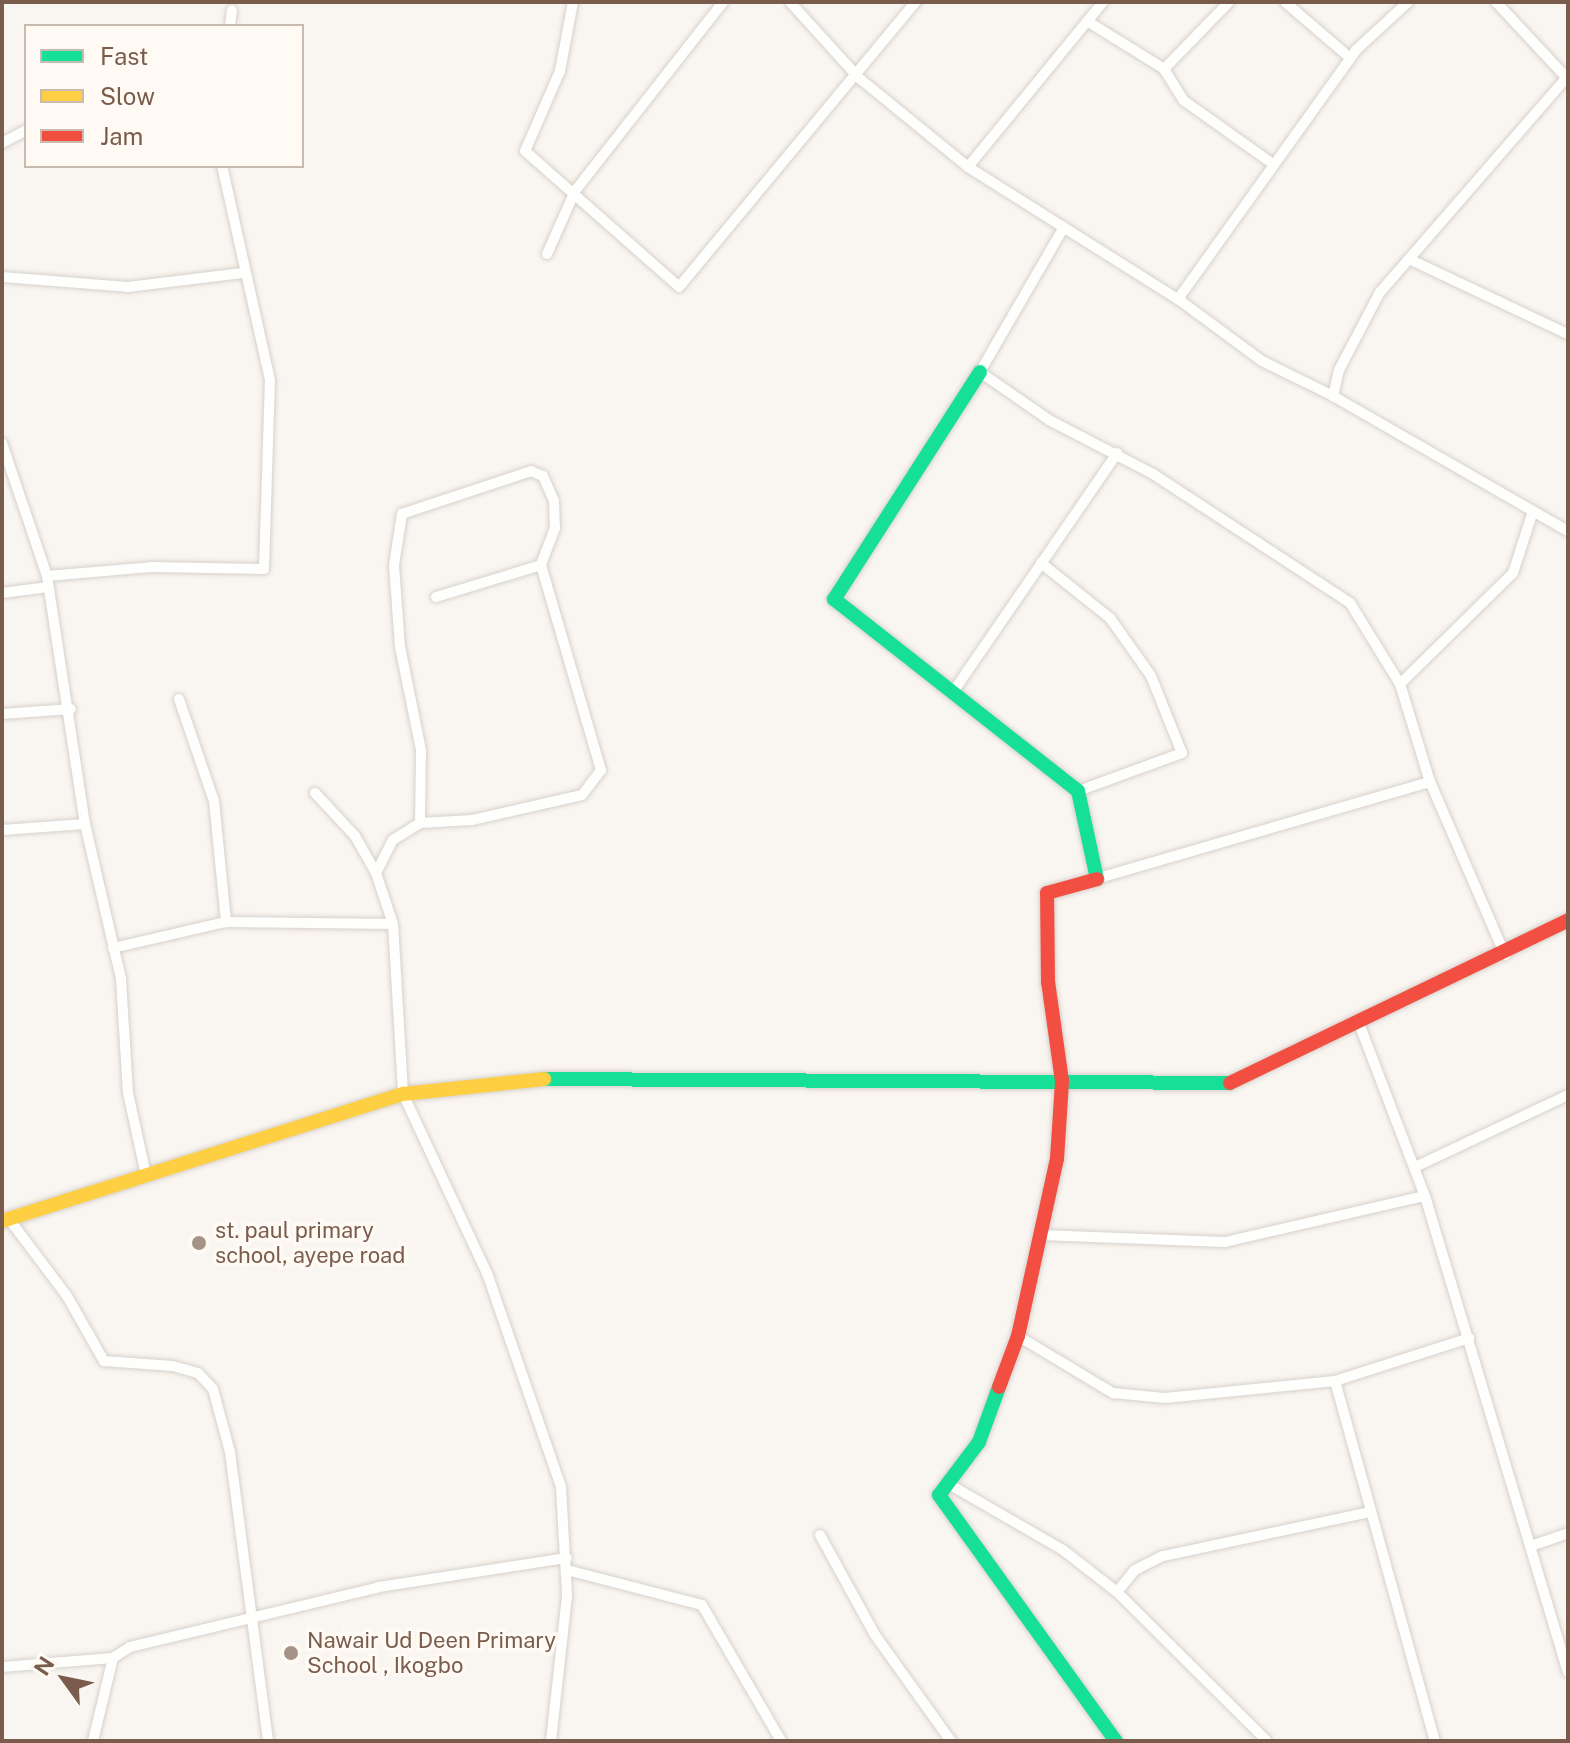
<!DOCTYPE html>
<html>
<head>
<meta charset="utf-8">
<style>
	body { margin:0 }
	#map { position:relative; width:1570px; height:1743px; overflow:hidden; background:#f9f5f0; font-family:"Public Sans",sans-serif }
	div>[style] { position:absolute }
	.roads { filter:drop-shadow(0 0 2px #d7d1cb) drop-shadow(0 0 2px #d7d1cb) }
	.street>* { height:10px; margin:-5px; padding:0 5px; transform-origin:5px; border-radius:5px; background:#fefefd }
	.fast>* { height:14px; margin:-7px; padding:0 7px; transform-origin:7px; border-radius:7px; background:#16e098 }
	.slow>* { height:14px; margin:-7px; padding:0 7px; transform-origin:7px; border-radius:7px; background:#ffcf43 }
	.jam>* { height:14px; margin:-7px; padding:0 7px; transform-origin:7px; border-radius:7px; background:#f24e42 }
	.dots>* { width:22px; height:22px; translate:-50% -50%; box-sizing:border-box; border:4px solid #fffaf3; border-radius:50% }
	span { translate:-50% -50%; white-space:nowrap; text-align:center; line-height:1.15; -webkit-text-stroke:7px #fffaf3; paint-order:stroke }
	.poi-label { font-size:22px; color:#7a5c4d }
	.left { translate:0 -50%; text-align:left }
	.frame { position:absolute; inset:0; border:4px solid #7a5c4d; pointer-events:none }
	.legend { position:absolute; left:24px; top:24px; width:280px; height:144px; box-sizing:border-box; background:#fffaf3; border:2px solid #cabbb1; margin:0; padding:10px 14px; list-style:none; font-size:24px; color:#7a5c4d }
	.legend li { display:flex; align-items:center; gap:16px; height:40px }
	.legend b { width:40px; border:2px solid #cabbb1 }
	.north { position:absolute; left:24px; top:1639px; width:80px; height:80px; -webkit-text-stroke:6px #fffaf3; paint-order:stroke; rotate:303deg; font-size:22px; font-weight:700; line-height:32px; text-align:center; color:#7a5c4d }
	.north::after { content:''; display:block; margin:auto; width:28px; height:36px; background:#7a5c4d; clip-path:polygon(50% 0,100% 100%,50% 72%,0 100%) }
</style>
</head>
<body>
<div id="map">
	<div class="roads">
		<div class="street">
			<div style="left:573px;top:2px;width:70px;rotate:100.7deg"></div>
			<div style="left:560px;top:71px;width:87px;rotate:113.6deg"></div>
			<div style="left:525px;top:151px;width:205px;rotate:41.4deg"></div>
			<div style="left:679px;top:287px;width:371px;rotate:-50.3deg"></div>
			<div style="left:790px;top:2px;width:103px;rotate:47.8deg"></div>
			<div style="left:859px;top:78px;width:141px;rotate:39.2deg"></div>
			<div style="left:1103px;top:2px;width:213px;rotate:129.3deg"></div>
			<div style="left:968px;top:167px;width:248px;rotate:32.2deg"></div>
			<div style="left:1178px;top:299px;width:104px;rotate:36.4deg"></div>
			<div style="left:1262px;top:361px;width:79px;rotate:26.2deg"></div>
			<div style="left:1229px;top:2px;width:93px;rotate:134.1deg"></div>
			<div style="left:1164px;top:69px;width:36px;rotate:58deg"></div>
			<div style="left:1183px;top:100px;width:110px;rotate:35.4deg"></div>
			<div style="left:1285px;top:2px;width:86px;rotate:40.7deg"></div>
			<div style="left:1496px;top:2px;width:103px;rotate:47deg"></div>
			<div style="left:1087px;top:21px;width:91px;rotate:31.9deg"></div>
			<div style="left:230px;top:26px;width:16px;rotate:-83deg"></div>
			<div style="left:1568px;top:76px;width:286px;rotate:131deg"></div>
			<div style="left:1380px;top:292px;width:88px;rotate:117.7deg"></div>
			<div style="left:1339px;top:370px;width:27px;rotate:103deg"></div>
			<div style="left:1333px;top:396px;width:271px;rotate:29.9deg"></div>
			<div style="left:2px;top:143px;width:27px;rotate:-28deg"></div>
			<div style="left:1064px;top:227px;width:168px;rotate:120.1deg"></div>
			<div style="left:980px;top:372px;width:84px;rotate:34.8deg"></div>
			<div style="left:1049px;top:420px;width:117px;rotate:27.4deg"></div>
			<div style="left:1153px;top:474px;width:235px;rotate:33.2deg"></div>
			<div style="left:1350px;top:603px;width:95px;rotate:58.3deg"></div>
			<div style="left:547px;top:254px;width:69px;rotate:-66deg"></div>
			<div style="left:575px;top:191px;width:240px;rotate:-51.9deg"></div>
			<div style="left:1409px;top:259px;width:176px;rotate:25.3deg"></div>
			<div style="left:2px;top:277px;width:126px;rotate:4.5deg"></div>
			<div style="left:128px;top:287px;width:115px;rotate:-7deg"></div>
			<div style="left:1178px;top:299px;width:306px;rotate:-54.4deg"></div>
			<div style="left:1356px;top:50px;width:71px;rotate:-42.7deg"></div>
			<div style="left:2px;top:443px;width:140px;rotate:71.3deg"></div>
			<div style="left:47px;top:576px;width:251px;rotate:81.3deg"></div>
			<div style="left:85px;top:824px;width:159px;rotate:76.9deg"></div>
			<div style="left:121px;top:979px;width:114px;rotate:86.5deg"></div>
			<div style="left:128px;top:1093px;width:84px;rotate:77.6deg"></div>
			<div style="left:531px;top:471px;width:13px;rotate:23deg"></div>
			<div style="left:543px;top:476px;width:27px;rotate:66deg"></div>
			<div style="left:554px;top:501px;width:27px;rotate:88deg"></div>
			<div style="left:555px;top:528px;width:40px;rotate:111deg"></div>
			<div style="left:541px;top:565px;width:214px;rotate:73.7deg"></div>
			<div style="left:601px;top:770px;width:31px;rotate:127deg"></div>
			<div style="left:582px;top:795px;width:113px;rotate:167.2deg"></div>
			<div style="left:472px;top:820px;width:52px;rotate:176.7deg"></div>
			<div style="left:420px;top:823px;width:73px;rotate:-89.2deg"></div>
			<div style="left:421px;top:750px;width:105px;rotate:-101.5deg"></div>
			<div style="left:400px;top:647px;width:82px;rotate:-94.2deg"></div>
			<div style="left:394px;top:565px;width:52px;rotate:-81.1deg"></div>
			<div style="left:402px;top:514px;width:136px;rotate:-18.4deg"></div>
			<div style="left:1041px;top:563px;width:88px;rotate:38.6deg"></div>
			<div style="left:1110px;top:618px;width:71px;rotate:54.7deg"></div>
			<div style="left:1151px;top:676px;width:83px;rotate:68.1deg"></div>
			<div style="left:1182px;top:753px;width:111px;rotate:159.9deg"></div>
			<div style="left:47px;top:576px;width:104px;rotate:-4.9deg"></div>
			<div style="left:151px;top:567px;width:113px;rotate:1deg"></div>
			<div style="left:264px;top:569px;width:189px;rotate:-88.2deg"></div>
			<div style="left:270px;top:380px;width:219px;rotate:-102.6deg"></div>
			<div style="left:2px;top:593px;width:47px;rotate:-7.3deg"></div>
			<div style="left:436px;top:597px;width:110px;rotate:-16.9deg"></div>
			<div style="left:953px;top:692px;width:290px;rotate:-55.5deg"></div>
			<div style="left:179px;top:699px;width:108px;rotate:71.1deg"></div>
			<div style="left:214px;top:801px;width:122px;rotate:84.3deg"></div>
			<div style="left:2px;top:714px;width:69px;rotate:-4.1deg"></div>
			<div style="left:315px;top:793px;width:59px;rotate:47.1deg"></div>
			<div style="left:355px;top:836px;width:43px;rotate:60.4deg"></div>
			<div style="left:376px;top:873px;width:54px;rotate:71.6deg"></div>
			<div style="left:393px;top:924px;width:170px;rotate:86.6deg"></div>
			<div style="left:403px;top:1094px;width:198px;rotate:64.9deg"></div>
			<div style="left:487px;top:1273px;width:226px;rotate:70.9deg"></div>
			<div style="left:561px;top:1487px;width:109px;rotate:86.8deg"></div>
			<div style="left:567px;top:1596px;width:146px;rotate:96.3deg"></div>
			<div style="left:2px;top:830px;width:83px;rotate:-4.1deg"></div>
			<div style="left:376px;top:873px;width:37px;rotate:-63deg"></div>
			<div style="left:393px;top:840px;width:32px;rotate:-32deg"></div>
			<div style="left:1099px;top:878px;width:345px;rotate:-16.2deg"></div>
			<div style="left:113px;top:948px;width:116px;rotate:-13deg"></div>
			<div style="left:226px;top:922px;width:167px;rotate:0.7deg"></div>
			<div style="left:1505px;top:955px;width:189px;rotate:-113.4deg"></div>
			<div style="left:1430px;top:782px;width:102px;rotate:-107deg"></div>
			<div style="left:1400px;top:684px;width:158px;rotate:-44.5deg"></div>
			<div style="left:1513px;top:573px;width:65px;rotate:-72.1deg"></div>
			<div style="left:1360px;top:1026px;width:182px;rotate:69.1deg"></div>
			<div style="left:1425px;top:1196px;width:497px;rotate:73.3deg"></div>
			<div style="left:1415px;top:1167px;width:169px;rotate:-25.2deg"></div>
			<div style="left:9px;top:1219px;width:96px;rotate:53deg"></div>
			<div style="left:67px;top:1296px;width:75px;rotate:60.4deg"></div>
			<div style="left:104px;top:1361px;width:69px;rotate:4.1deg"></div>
			<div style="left:173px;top:1366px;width:26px;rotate:16deg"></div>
			<div style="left:198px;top:1373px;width:22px;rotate:47deg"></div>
			<div style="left:213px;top:1389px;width:65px;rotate:74.9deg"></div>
			<div style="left:230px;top:1452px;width:291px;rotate:82.5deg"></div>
			<div style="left:1040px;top:1235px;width:185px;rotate:2.2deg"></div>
			<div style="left:1225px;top:1242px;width:205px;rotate:-13deg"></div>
			<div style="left:1018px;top:1336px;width:111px;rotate:31deg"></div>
			<div style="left:1113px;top:1393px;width:52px;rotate:5.5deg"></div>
			<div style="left:1165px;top:1398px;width:171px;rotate:-5.7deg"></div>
			<div style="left:1335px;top:1381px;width:141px;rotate:-17.8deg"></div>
			<div style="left:1335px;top:1381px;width:374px;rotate:74.5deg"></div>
			<div style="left:947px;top:1483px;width:134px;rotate:30deg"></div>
			<div style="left:1063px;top:1550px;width:68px;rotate:37.9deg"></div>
			<div style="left:1117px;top:1592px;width:211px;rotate:44.8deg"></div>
			<div style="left:820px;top:1535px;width:114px;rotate:61.2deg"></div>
			<div style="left:875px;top:1635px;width:130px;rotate:54.4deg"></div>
			<div style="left:1531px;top:1546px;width:39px;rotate:-19deg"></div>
			<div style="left:567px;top:1570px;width:139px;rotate:14.5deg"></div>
			<div style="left:702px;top:1605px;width:157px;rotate:59.8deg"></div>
			<div style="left:1117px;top:1592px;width:28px;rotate:-51deg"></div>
			<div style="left:1135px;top:1570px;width:31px;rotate:-27deg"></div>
			<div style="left:1163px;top:1556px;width:212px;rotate:-12deg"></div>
			<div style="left:2px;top:1667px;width:111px;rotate:-4.6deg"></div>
			<div style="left:113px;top:1658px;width:20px;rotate:-33deg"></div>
			<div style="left:130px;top:1647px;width:256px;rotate:-13.5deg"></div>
			<div style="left:379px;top:1587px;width:190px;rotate:-8.8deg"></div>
			<div style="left:93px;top:1741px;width:85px;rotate:-76.5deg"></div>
		</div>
		<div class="fast">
			<div style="left:980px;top:372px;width:270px;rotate:122.7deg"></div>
			<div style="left:834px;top:599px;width:310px;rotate:38.2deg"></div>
			<div style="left:1078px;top:791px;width:90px;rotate:77.8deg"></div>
			<div style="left:544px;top:1079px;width:686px;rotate:0.33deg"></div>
			<div style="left:999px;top:1387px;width:59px;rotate:110deg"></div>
			<div style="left:979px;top:1442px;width:66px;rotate:127deg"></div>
			<div style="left:939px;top:1495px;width:303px;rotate:54.3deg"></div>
		</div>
		<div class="slow">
			<div style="left:2px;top:1221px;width:421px;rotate:-17.6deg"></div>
			<div style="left:403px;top:1094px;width:142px;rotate:-6.1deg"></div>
		</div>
		<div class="jam">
			<div style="left:1230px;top:1083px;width:375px;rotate:-25.7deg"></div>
			<div style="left:999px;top:1387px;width:54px;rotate:-69.6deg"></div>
			<div style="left:1018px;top:1336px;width:181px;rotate:-77.6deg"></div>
			<div style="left:1057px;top:1159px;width:78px;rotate:-86.3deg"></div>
			<div style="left:1062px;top:1081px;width:100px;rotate:-98deg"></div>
			<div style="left:1048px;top:982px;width:89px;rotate:-90.6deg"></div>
			<div style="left:1047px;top:893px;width:52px;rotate:-15.6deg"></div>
		</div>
	</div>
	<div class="dots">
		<div style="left:199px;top:1243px;background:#a69286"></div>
		<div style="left:291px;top:1653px;background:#a69286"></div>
	</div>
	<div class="poi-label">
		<span class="left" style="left:215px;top:1243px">st. paul primary<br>school, ayepe road</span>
		<span class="left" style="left:307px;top:1653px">Nawair Ud Deen Primary<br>School , Ikogbo</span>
	</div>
	<div class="frame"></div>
	<ul class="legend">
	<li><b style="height:10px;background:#16e098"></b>Fast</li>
	<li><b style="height:10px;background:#ffcf43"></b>Slow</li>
	<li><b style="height:10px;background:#f24e42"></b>Jam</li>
	</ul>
	<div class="north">N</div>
</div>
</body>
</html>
